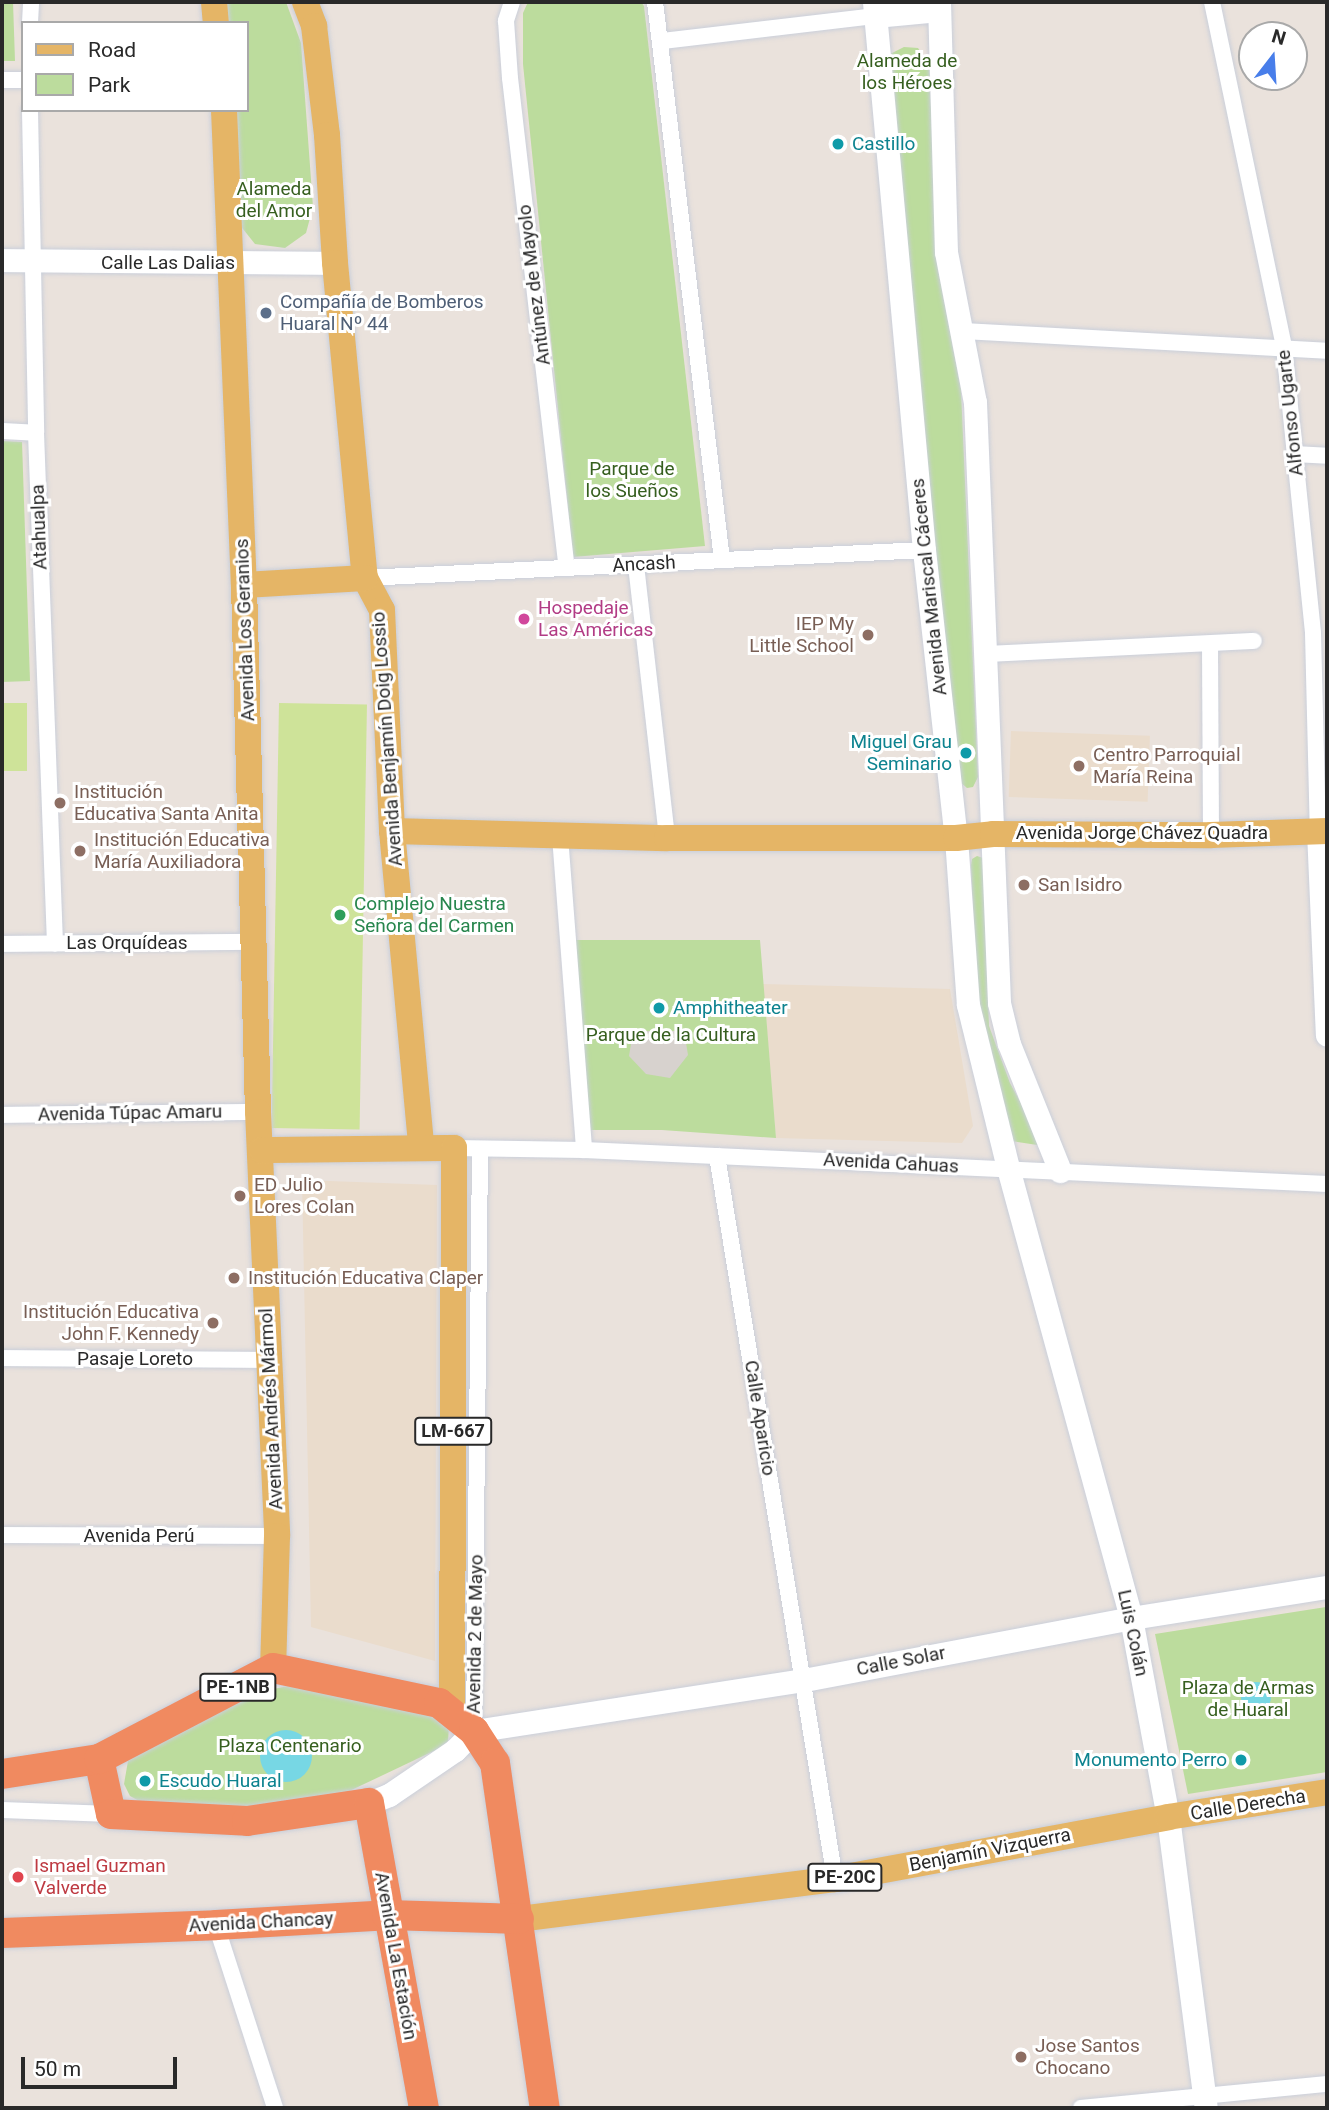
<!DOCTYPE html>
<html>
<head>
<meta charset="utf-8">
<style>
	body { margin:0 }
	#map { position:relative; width:1329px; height:2110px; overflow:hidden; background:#eae2dc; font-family:Roboto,sans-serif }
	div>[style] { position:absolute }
	.education>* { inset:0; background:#eadccc; transform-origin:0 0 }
	.green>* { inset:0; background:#bcdc9d }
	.pitch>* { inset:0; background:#cee399; transform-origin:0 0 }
	.plaza>* { inset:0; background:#d7d2ce }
	.water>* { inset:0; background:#77d7e4 }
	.round { border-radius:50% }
	.roads { filter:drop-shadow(0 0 2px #cacfda) drop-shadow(0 0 2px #cacfda) }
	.street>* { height:16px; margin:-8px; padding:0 8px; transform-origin:8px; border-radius:8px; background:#fff }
	.secondary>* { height:23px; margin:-11.5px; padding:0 11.5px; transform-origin:11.5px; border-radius:11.5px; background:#fff }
	.primary>* { height:26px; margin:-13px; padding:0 13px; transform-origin:13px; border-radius:13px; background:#e5b566 }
	.highway>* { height:30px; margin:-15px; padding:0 15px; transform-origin:15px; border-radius:15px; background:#f08a60 }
	.dots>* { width:19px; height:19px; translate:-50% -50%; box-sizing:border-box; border:4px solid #fff; border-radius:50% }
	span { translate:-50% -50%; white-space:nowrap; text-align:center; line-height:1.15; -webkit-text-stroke:6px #fff; paint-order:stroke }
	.shield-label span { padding:2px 5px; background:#fff; border:2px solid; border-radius:5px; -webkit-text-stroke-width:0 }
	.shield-label { font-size:18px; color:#292929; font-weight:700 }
	.park-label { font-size:19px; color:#365f1f }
	.culture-label { font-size:19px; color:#0d838f }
	.left { translate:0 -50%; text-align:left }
	.right { translate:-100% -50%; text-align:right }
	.street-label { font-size:19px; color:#292929 }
	.service-label { font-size:19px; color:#4e5e75 }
	.hotel-label { font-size:19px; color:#b23c85 }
	.education-label { font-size:19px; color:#785e54 }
	.leisure-label { font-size:19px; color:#27864d }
	.health-label { font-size:19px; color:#be3a42 }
	.frame { position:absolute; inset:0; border:4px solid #292929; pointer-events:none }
	.legend { position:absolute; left:21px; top:21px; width:228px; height:91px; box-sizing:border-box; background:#fff; border:2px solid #a9a9a9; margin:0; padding:9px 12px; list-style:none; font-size:21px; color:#292929 }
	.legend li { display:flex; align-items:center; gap:14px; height:35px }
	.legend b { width:35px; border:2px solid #a9a9a9 }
	.north { position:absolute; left:1238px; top:21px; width:70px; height:70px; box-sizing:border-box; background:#fff; border:2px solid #a9a9a9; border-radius:50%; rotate:17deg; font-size:19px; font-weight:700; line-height:28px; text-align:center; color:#292929 }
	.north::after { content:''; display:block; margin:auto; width:24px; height:32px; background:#487eea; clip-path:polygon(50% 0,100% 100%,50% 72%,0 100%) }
	.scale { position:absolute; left:21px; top:2057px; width:156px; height:32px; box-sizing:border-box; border:4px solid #292929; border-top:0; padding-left:9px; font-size:21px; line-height:24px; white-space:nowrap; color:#292929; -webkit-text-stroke:5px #fff; paint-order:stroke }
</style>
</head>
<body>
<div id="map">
	<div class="education">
		<div style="left:1011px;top:731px;width:139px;height:66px;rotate:2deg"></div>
		<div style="clip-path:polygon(763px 984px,950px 989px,973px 1126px,962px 1143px,776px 1138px)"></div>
		<div style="clip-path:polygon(302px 1180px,437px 1185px,435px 1661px,311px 1627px)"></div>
	</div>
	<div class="green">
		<div style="clip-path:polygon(2px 2px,13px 2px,15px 61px,2px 61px)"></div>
		<div style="clip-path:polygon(224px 2px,286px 2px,301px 43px,313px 207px,306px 233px,285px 248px,255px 244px,239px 224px,233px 110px,247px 110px,247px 23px,227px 23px)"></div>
		<div style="clip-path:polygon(528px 2px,641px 2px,644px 6px,705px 546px,573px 557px,523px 64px,523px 13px)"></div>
		<div style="clip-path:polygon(904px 47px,918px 48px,929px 64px,938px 269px,961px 390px,978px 777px,973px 787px,967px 788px,959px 781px,885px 68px,890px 54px)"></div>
		<div style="clip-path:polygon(2px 441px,22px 442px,30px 681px,2px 682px)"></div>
		<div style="clip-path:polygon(977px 856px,983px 858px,989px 1026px,1010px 1083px,1044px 1146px,1011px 1141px,976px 990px,971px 865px,972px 859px)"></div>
		<div style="clip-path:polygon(568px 940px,760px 940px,776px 1138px,662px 1130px,583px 1130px)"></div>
		<div style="clip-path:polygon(1326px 1607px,1327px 1772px,1188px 1794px,1155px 1634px)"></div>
		<div style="clip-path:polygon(288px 1686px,430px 1710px,449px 1727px,448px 1741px,440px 1748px,341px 1795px,250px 1810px,141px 1802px,130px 1796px,124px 1784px,128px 1761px,240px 1696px)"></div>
	</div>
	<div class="pitch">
		<div style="left:2px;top:703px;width:25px;height:68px"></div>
		<div style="left:279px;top:703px;width:88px;height:425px;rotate:1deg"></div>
	</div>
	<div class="plaza">
		<div style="clip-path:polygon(640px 1031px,675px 1031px,685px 1037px,688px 1055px,670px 1078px,646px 1074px,629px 1056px,632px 1038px)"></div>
	</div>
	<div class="water">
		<div class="round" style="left:1241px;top:1682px;width:30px;height:30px"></div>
		<div class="round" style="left:260px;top:1730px;width:52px;height:52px"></div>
	</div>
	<div class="roads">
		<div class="street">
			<div style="left:512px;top:2px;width:20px;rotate:108deg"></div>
			<div style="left:506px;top:21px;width:57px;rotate:86deg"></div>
			<div style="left:510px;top:78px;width:493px;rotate:83.4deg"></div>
			<div style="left:655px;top:2px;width:562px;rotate:83.15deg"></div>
			<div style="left:1212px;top:2px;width:352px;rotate:78.2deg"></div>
			<div style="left:1284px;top:347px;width:287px;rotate:84.2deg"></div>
			<div style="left:1313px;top:633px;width:198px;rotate:88.6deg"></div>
			<div style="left:30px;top:23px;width:21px;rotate:-87deg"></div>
			<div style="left:662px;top:41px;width:214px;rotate:-6.7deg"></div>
			<div style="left:2px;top:80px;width:21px"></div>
			<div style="left:30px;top:110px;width:323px;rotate:88.9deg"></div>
			<div style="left:36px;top:433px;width:511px;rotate:87.87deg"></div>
			<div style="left:962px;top:331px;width:366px;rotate:3.1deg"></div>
			<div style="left:2px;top:431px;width:34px;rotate:3deg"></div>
			<div style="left:1294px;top:454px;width:33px;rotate:3deg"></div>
			<div style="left:636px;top:565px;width:275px;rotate:83.5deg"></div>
			<div style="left:365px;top:578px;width:560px;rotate:-2.87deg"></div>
			<div style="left:1210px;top:645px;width:190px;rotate:89.7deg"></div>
			<div style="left:985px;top:654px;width:269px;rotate:-2.8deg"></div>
			<div style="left:560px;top:836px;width:315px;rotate:85.6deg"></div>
			<div style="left:2px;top:944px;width:250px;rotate:-0.5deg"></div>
			<div style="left:2px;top:1115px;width:256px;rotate:-0.7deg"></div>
			<div style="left:454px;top:1148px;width:130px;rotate:0.9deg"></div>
			<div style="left:584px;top:1150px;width:744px;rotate:2.62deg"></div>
			<div style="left:717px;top:1156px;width:733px;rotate:80.73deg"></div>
			<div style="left:2px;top:1358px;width:266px;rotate:0.4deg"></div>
			<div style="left:2px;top:1535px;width:275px;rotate:0.2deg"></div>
			<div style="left:474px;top:1731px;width:582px;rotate:-89.41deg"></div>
			<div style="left:2px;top:1810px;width:109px;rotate:2.1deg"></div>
			<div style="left:216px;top:1925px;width:192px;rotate:72.1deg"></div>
			<div style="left:1081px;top:2108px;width:247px;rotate:-5.6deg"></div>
		</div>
		<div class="secondary">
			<div style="left:874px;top:2px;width:550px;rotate:84.79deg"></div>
			<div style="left:924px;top:550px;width:290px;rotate:83.7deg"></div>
			<div style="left:956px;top:838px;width:167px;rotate:85.9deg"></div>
			<div style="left:968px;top:1005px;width:168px;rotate:76.2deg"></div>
			<div style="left:1008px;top:1168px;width:467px;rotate:74.7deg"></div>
			<div style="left:1131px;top:1618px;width:202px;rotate:79.5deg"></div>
			<div style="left:1168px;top:1817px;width:293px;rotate:82.6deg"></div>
			<div style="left:939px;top:2px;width:250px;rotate:88.4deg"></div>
			<div style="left:946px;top:252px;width:153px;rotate:79.1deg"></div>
			<div style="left:975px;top:402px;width:601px;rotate:87.71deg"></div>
			<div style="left:999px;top:1003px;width:42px;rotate:76.3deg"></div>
			<div style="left:1009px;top:1044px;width:137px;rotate:68.1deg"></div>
			<div style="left:875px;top:16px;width:64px;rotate:-5.4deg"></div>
			<div style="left:2px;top:260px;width:333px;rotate:0.5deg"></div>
			<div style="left:1318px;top:831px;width:204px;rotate:87.5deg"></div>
			<div style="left:369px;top:1803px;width:22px;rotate:-22deg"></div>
			<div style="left:389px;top:1795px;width:80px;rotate:-34.3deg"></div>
			<div style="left:455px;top:1750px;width:27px;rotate:-45deg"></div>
			<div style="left:474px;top:1731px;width:334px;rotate:-8.8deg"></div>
			<div style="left:804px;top:1680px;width:333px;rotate:-10.7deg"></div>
			<div style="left:1131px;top:1618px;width:198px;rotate:-9deg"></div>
		</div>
		<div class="primary">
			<div style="left:214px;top:2px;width:21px;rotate:85deg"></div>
			<div style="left:305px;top:2px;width:26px;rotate:69deg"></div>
			<div style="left:314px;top:26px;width:110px;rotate:83.2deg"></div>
			<div style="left:327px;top:135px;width:128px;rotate:86.4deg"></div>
			<div style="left:335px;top:263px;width:316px;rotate:84.6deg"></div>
			<div style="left:365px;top:578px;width:36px;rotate:62deg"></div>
			<div style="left:382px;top:610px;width:221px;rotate:87.4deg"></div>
			<div style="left:392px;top:831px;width:316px;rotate:84.7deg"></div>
			<div style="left:224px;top:110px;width:475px;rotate:87.6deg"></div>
			<div style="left:244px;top:585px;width:527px;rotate:88.48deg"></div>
			<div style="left:258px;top:1112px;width:424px;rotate:87.4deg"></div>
			<div style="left:277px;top:1536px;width:132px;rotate:91.7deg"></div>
			<div style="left:244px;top:585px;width:121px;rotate:-3.3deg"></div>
			<div style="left:392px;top:831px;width:275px;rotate:1.5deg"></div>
			<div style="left:667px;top:838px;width:289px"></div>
			<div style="left:956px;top:838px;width:37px;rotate:-6deg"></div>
			<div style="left:993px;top:834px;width:218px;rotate:0.3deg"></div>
			<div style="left:1211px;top:835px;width:116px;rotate:-2deg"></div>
			<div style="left:262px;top:1150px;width:192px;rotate:-0.6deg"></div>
			<div style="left:454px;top:1148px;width:565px;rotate:90.2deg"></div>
			<div style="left:519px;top:1919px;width:319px;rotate:-7.2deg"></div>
			<div style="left:835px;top:1879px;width:339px;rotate:-10.5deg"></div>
			<div style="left:1168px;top:1817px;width:161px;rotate:-8.9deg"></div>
		</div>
		<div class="highway">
			<div style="left:99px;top:1759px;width:56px;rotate:77.7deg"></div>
			<div style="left:111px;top:1814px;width:136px;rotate:2.9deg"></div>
			<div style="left:247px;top:1821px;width:123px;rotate:-8.4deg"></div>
			<div style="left:369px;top:1803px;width:310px;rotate:79.8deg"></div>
			<div style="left:2px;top:1774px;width:98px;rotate:-8.8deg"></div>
			<div style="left:99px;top:1759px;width:196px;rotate:-27.6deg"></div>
			<div style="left:273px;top:1668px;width:170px;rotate:11.9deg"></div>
			<div style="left:439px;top:1703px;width:45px;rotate:38.7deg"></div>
			<div style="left:474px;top:1731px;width:38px;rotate:57deg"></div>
			<div style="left:495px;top:1763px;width:349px;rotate:81.8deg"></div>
			<div style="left:2px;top:1933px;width:214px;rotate:-2.1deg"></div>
			<div style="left:216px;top:1925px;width:171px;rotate:-3.3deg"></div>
			<div style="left:387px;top:1915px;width:132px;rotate:1.7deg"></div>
		</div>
	</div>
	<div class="dots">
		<div style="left:838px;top:144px;background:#0f9aa8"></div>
		<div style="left:266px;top:313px;background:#5c6f8a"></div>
		<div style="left:524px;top:619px;background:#d1479c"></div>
		<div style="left:868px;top:635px;background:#8d6e63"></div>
		<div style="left:966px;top:753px;background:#0f9aa8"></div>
		<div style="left:1079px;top:766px;background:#8d6e63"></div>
		<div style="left:60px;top:803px;background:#8d6e63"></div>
		<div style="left:80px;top:851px;background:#8d6e63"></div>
		<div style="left:1024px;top:885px;background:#8d6e63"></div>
		<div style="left:340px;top:915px;background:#2e9e5b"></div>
		<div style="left:659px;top:1008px;background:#0f9aa8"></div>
		<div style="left:240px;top:1196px;background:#8d6e63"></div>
		<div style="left:234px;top:1278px;background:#8d6e63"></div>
		<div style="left:213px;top:1323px;background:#8d6e63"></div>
		<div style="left:1241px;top:1760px;background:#0f9aa8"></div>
		<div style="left:145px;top:1781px;background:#0f9aa8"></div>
		<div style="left:18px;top:1877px;background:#e0444e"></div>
		<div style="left:1021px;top:2057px;background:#8d6e63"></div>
	</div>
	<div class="shield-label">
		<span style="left:453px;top:1431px">LM-667</span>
		<span style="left:238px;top:1687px">PE-1NB</span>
		<span style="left:845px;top:1877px">PE-20C</span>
	</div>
	<div class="park-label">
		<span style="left:907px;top:72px">Alameda de<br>los Héroes</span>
		<span style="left:274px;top:200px">Alameda<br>del Amor</span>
		<span style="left:632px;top:480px">Parque de<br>los Sueños</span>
		<span style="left:671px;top:1035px">Parque de la Cultura</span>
		<span style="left:1248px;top:1699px">Plaza de Armas<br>de Huaral</span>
		<span style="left:290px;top:1746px">Plaza Centenario</span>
	</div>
	<div class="culture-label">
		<span class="left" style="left:852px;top:144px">Castillo</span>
		<span class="right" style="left:952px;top:753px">Miguel Grau<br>Seminario</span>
		<span class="left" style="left:673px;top:1008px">Amphitheater</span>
		<span class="right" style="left:1227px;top:1760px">Monumento Perro</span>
		<span class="left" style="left:159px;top:1781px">Escudo Huaral</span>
	</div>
	<div class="street-label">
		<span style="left:168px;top:263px">Calle Las Dalias</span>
		<span style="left:534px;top:285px;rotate:-97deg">Antúnez de Mayolo</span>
		<span style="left:1290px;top:413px;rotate:-96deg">Alfonso Ugarte</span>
		<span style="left:39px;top:527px;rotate:-92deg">Atahualpa</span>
		<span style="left:644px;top:564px;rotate:-3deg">Ancash</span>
		<span style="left:929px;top:587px;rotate:-96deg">Avenida Mariscal Cáceres</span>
		<span style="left:245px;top:630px;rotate:-92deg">Avenida Los Geranios</span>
		<span style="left:387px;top:739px;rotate:-94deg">Avenida Benjamín Doig Lossio</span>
		<span style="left:1142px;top:833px">Avenida Jorge Chávez Quadra</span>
		<span style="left:127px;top:943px">Las Orquídeas</span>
		<span style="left:130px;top:1113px;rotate:-1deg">Avenida Túpac Amaru</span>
		<span style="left:891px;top:1163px;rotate:3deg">Avenida Cahuas</span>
		<span style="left:135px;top:1359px">Pasaje Loreto</span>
		<span style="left:271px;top:1409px;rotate:-93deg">Avenida Andrés Mármol</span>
		<span style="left:760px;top:1418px;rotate:81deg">Calle Aparicio</span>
		<span style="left:139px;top:1536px">Avenida Perú</span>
		<span style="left:1133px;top:1633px;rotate:78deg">Luis Colán</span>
		<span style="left:475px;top:1634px;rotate:-89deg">Avenida 2 de Mayo</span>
		<span style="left:901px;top:1661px;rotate:-11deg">Calle Solar</span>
		<span style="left:1248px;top:1805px;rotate:-9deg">Calle Derecha</span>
		<span style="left:990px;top:1850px;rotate:-11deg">Benjamín Vizquerra</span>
		<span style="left:261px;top:1922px;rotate:-3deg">Avenida Chancay</span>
		<span style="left:396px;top:1956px;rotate:80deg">Avenida La Estación</span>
	</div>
	<div class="service-label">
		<span class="left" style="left:280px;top:313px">Compañía de Bomberos<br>Huaral Nº 44</span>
	</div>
	<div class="hotel-label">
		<span class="left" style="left:538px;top:619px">Hospedaje<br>Las Américas</span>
	</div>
	<div class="education-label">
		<span class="right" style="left:854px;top:635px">IEP My<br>Little School</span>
		<span class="left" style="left:1093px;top:766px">Centro Parroquial<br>María Reina</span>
		<span class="left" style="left:74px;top:803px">Institución<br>Educativa Santa Anita</span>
		<span class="left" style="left:94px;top:851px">Institución Educativa<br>María Auxiliadora</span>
		<span class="left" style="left:1038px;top:885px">San Isidro</span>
		<span class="left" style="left:254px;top:1196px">ED Julio<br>Lores Colan</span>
		<span class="left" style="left:248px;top:1278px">Institución Educativa Claper</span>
		<span class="right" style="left:199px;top:1323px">Institución Educativa<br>John F. Kennedy</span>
		<span class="left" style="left:1035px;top:2057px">Jose Santos<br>Chocano</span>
	</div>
	<div class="leisure-label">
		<span class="left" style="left:354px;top:915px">Complejo Nuestra<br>Señora del Carmen</span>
	</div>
	<div class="health-label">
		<span class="left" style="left:34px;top:1877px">Ismael Guzman<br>Valverde</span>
	</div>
	<div class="frame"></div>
	<ul class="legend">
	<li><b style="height:9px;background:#e5b566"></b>Road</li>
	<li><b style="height:19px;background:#bcdc9d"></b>Park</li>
	</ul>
	<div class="north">N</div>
	<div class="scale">50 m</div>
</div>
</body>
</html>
